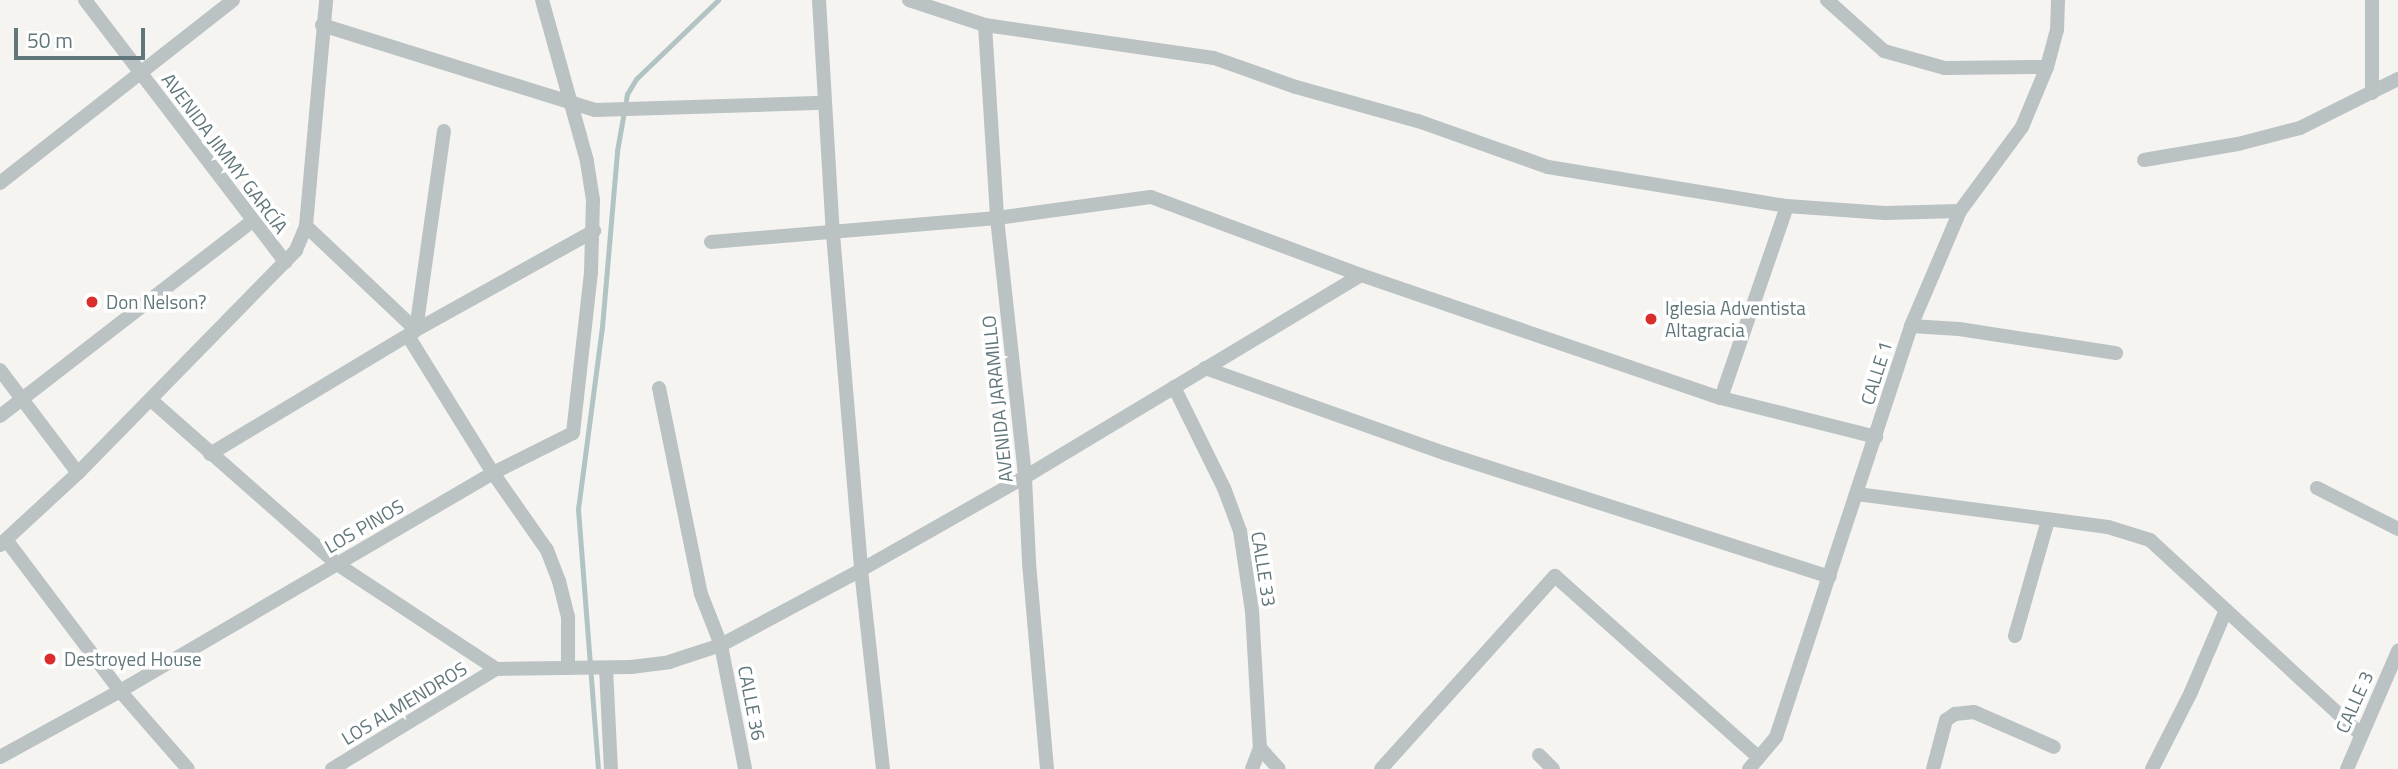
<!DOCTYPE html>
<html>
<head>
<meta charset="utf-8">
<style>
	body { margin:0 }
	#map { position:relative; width:2398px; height:769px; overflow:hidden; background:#f5f4f1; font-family:"Titillium Web",sans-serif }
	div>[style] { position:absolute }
	.stream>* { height:5px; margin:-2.5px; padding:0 2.5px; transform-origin:2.5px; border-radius:2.5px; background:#b2c3c3 }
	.minor>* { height:14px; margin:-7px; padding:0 7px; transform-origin:7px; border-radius:7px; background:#bbc2c3 }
	.dots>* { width:19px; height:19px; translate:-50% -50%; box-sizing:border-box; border:4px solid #fff; border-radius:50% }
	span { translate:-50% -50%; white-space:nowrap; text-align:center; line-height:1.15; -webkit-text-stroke:7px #fff; paint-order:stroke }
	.street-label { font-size:19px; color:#61767b }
	.poi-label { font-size:19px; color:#61767b }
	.left { translate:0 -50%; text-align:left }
	.scale { position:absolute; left:14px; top:28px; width:131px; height:32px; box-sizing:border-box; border:4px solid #61767b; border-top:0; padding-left:9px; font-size:21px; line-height:24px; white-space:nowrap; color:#61767b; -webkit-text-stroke:5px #fff; paint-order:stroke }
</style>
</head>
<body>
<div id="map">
	<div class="stream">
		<div style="left:598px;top:769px;width:261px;rotate:-94.4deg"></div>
		<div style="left:578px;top:509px;width:184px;rotate:-82.5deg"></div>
		<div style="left:602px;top:327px;width:177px;rotate:-85.1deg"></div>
		<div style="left:617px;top:151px;width:58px;rotate:-80deg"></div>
		<div style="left:627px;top:94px;width:17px;rotate:-59deg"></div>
		<div style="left:636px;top:79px;width:114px;rotate:-43.9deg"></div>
	</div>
	<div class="minor">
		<div style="left:85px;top:0;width:330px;rotate:52.6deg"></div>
		<div style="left:819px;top:0;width:234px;rotate:86.6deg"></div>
		<div style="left:833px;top:234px;width:337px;rotate:85.2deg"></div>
		<div style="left:861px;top:570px;width:200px;rotate:83.7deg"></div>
		<div style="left:909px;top:0;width:80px;rotate:18.2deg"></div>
		<div style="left:985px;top:25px;width:231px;rotate:8.2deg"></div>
		<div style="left:1214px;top:58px;width:87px;rotate:19.5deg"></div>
		<div style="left:1296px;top:87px;width:127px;rotate:15.6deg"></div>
		<div style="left:1418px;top:121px;width:138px;rotate:19.5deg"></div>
		<div style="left:1548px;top:167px;width:242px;rotate:9.3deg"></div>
		<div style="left:1787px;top:206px;width:98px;rotate:4.1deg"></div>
		<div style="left:1885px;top:213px;width:75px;rotate:-1.5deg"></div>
		<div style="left:1827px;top:0;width:76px;rotate:41.8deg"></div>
		<div style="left:1884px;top:51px;width:63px;rotate:15.6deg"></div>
		<div style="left:1945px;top:68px;width:102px;rotate:-0.6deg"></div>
		<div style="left:322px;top:25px;width:286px;rotate:17.3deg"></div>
		<div style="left:595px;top:110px;width:228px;rotate:-1.8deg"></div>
		<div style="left:985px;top:25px;width:193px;rotate:86.4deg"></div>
		<div style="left:997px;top:218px;width:261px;rotate:83.8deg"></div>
		<div style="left:1025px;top:477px;width:86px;rotate:87.3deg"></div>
		<div style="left:1029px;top:563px;width:207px;rotate:85deg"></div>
		<div style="left:2372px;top:93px;width:93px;rotate:-90deg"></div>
		<div style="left:2144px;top:160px;width:95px;rotate:-9.7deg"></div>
		<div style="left:2238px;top:144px;width:64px;rotate:-14.5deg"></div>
		<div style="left:2300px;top:128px;width:110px;rotate:-26.6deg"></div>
		<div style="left:0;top:183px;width:296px;rotate:-38.1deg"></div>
		<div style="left:306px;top:226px;width:151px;rotate:43.4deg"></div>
		<div style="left:711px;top:242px;width:287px;rotate:-4.8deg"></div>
		<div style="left:997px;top:218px;width:155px;rotate:-7.8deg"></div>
		<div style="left:1151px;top:197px;width:224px;rotate:20.4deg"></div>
		<div style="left:1361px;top:275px;width:380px;rotate:18.9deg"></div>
		<div style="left:1721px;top:398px;width:160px;rotate:14.1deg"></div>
		<div style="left:1911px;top:326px;width:48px;rotate:3.6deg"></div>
		<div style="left:1959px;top:329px;width:159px;rotate:8.7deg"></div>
		<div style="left:416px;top:330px;width:201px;rotate:-82deg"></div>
		<div style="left:408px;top:336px;width:161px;rotate:58.2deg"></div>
		<div style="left:493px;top:473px;width:94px;rotate:55deg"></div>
		<div style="left:547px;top:550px;width:33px;rotate:69deg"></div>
		<div style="left:559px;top:581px;width:37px;rotate:76deg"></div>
		<div style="left:568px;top:617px;width:51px;rotate:90deg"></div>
		<div style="left:1205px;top:368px;width:254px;rotate:19.6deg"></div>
		<div style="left:1444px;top:453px;width:405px;rotate:17.8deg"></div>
		<div style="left:0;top:370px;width:129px;rotate:52.9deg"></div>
		<div style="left:1174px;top:387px;width:113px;rotate:63.7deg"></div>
		<div style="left:1224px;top:488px;width:46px;rotate:69.6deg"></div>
		<div style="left:1240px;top:531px;width:81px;rotate:81.5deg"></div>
		<div style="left:1252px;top:611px;width:137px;rotate:86.7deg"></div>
		<div style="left:1260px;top:748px;width:22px;rotate:111deg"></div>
		<div style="left:659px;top:388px;width:210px;rotate:78.5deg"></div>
		<div style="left:701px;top:594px;width:55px;rotate:68.6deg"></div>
		<div style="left:721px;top:645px;width:126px;rotate:79deg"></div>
		<div style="left:1721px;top:398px;width:203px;rotate:-71deg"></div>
		<div style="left:151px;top:400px;width:248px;rotate:41.4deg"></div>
		<div style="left:337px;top:564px;width:191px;rotate:33.4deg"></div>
		<div style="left:496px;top:669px;width:135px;rotate:-0.8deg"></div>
		<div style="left:631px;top:667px;width:38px;rotate:-7deg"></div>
		<div style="left:669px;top:662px;width:55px;rotate:-18.1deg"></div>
		<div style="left:721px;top:645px;width:159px;rotate:-28.2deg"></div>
		<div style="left:861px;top:570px;width:189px;rotate:-29.6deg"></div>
		<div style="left:1025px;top:477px;width:392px;rotate:-31deg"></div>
		<div style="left:0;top:416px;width:319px;rotate:-37.7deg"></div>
		<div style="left:210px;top:454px;width:240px;rotate:-31deg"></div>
		<div style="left:416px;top:330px;width:204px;rotate:-29.1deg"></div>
		<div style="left:2317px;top:488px;width:91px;rotate:26.8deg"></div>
		<div style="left:1857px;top:494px;width:253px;rotate:7.5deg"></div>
		<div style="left:2108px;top:527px;width:44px;rotate:17.2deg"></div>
		<div style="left:2150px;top:540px;width:286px;rotate:42.7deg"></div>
		<div style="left:7px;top:541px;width:188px;rotate:53deg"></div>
		<div style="left:120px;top:691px;width:103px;rotate:48.9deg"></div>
		<div style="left:0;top:545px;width:106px;rotate:-42.7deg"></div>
		<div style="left:78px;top:473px;width:312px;rotate:-45.6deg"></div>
		<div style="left:296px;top:250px;width:26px;rotate:-67deg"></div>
		<div style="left:306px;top:226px;width:227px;rotate:-84.9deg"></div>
		<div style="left:2015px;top:636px;width:121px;rotate:-74.1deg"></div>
		<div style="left:606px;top:668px;width:101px;rotate:87.2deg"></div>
		<div style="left:1260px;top:748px;width:28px;rotate:48deg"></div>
		<div style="left:1539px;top:755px;width:20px;rotate:45deg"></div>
		<div style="left:0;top:757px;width:137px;rotate:-28.8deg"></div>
		<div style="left:120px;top:691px;width:432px;rotate:-30.3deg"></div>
		<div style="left:493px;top:473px;width:89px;rotate:-26.6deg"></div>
		<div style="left:573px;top:433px;width:162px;rotate:-83.6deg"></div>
		<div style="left:591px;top:272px;width:72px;rotate:-88.4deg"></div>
		<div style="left:593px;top:200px;width:39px;rotate:-99deg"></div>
		<div style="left:587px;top:161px;width:167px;rotate:-105.6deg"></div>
		<div style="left:332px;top:769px;width:192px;rotate:-31.4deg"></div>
		<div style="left:1381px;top:769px;width:260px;rotate:-48deg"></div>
		<div style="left:1555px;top:576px;width:273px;rotate:41.7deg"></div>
		<div style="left:1749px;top:769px;width:42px;rotate:-49.8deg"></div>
		<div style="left:1776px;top:737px;width:433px;rotate:-71.8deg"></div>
		<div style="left:1911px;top:326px;width:125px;rotate:-66.9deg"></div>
		<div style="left:1960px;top:211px;width:104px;rotate:-53.6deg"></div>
		<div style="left:2022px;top:127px;width:65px;rotate:-67.4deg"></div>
		<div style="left:2047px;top:67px;width:38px;rotate:-75deg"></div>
		<div style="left:2057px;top:30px;width:30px;rotate:-88deg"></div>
		<div style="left:1933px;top:769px;width:51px;rotate:-75.1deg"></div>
		<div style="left:1946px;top:720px;width:11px;rotate:-34deg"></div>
		<div style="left:1955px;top:714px;width:19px;rotate:-6deg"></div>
		<div style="left:1974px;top:712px;width:87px;rotate:23.6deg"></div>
		<div style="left:2152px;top:769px;width:86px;rotate:-63.1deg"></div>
		<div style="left:2191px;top:692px;width:89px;rotate:-66.9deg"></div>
		<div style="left:2347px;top:769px;width:129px;rotate:-66.6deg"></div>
	</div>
	<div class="dots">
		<div style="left:92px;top:302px;background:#da2e2d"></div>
		<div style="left:1651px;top:319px;background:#da2e2d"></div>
		<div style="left:50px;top:659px;background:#da2e2d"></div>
	</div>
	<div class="street-label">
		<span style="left:225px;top:153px;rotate:53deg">AVENIDA JIMMY GARCÍA</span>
		<span style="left:1876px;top:373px;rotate:-73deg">CALLE 1</span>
		<span style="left:997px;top:399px;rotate:-96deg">AVENIDA JARAMILLO</span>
		<span style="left:364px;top:526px;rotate:-30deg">LOS PINOS</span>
		<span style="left:1264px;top:569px;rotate:81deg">CALLE 33</span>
		<span style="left:2354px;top:702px;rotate:-66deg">CALLE 3</span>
		<span style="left:404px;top:703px;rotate:-31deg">LOS ALMENDROS</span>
		<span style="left:752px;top:703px;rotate:79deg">CALLE 36</span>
	</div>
	<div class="poi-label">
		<span class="left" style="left:106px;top:302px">Don Nelson?</span>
		<span class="left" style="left:1665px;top:319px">Iglesia Adventista<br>Altagracia</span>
		<span class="left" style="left:64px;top:659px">Destroyed House</span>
	</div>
	<div class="scale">50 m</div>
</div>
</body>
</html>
